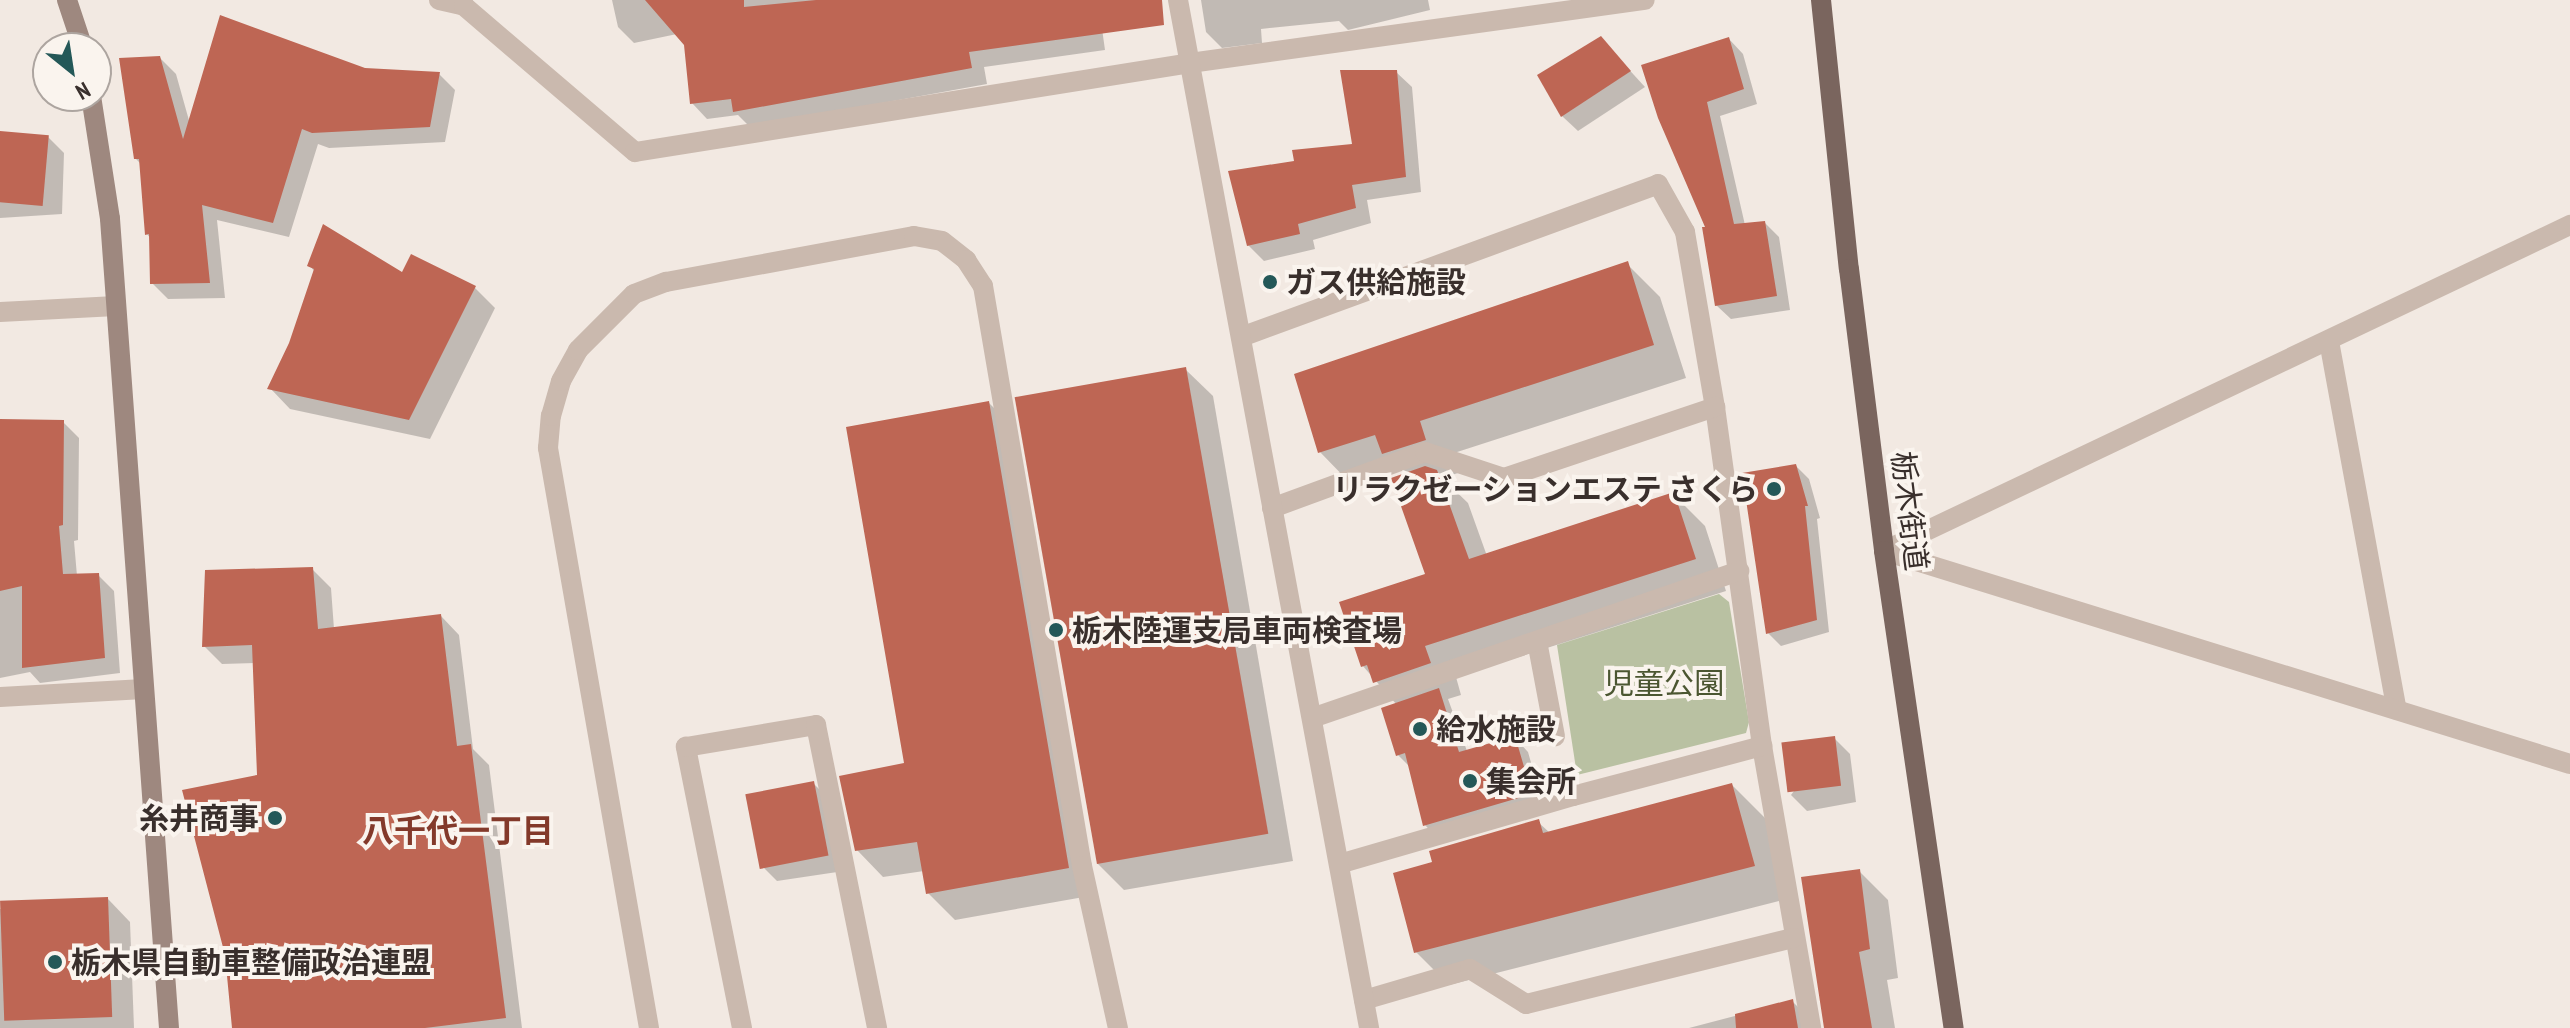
<!DOCTYPE html>
<html>
<head>
<meta charset="utf-8">
<style>
	body { margin:0 }
	#map { position:relative; width:2570px; height:1028px; overflow:hidden; background:#f2e9e2; font-family:"PT Sans Narrow","Noto Sans JP",sans-serif }
	div>[style] { position:absolute }
	.green>* { inset:0; background:#b9c1a2 }
	.shadow>* { inset:0; background:#0003 }
	.building>* { inset:0; background:#be6654; transform-origin:0 0 }
	.lane>* { height:20px; margin:-10px; padding:0 10px; transform-origin:10px; border-radius:10px; background:#cab9ae }
	.street>* { height:20px; margin:-10px; padding:0 10px; transform-origin:10px; border-radius:10px; background:#cab9ae }
	.secondary>* { height:20px; margin:-10px; padding:0 10px; transform-origin:10px; border-radius:10px; background:#9e887f }
	.primary>* { height:20px; margin:-10px; padding:0 10px; transform-origin:10px; border-radius:10px; background:#7a655e }
	.dots>* { width:22px; height:22px; translate:-50% -50%; box-sizing:border-box; border:4px solid #faf4ee; border-radius:50% }
	span { translate:-50% -50%; white-space:nowrap; text-align:center; line-height:1.15; -webkit-text-stroke:8px #faf4ee; paint-order:stroke }
	.poi-label { font-size:30px; color:#392f2c; font-weight:700 }
	.left { translate:0 -50%; text-align:left }
	.right { translate:-100% -50%; text-align:right }
	.street-label { font-size:30px; color:#392f2c }
	.park-label { font-size:30px; color:#4b5631 }
	.neighbourhood-label { font-size:32px; color:#83392a; font-weight:700 }
	.north { position:absolute; left:32px; top:32px; width:80px; height:80px; box-sizing:border-box; background:#faf4ee; border:2px solid #ada5a0; border-radius:50%; rotate:150deg; font-size:22px; font-weight:700; line-height:32px; text-align:center; color:#392f2c }
	.north::after { content:''; display:block; margin:auto; width:28px; height:36px; background:#245858; clip-path:polygon(50% 0,100% 100%,50% 72%,0 100%) }
</style>
</head>
<body>
<div id="map">
	<div class="green">
		<div style="clip-path:polygon(1719px 594px,1729px 602px,1749px 722px,1746px 733px,1577px 775px,1557px 645px)"></div>
	</div>
	<div class="shadow">
		<div style="clip-path:polygon(612px 0,1098px 0,1105px 50px,984px 67px,987px 84px,750px 127px,738px 115px,707px 119px,692px 103px,686px 44px,677px 34px,634px 43px,618px 27px)"></div>
		<div style="clip-path:polygon(1201px 0,1428px 0,1430px 10px,1348px 30px,1339px 21px,1261px 29px,1262px 43px,1222px 48px,1206px 32px)"></div>
		<div style="clip-path:polygon(1601px 39px,1645px 87px,1578px 131px,1562px 116px)"></div>
		<div style="clip-path:polygon(1729px 39px,1743px 54px,1757px 104px,1720px 116px,1745px 225px,1765px 223px,1779px 237px,1790px 310px,1731px 319px,1716px 305px,1708px 229px,1660px 117px)"></div>
		<div style="clip-path:polygon(160px 58px,176px 74px,190px 124px,364px 70px,439px 74px,455px 90px,445px 142px,329px 148px,318px 144px,289px 237px,217px 220px,225px 298px,168px 299px,152px 283px,151px 239px,147px 234px,141px 164px,135px 158px)"></div>
		<div style="clip-path:polygon(1396px 72px,1412px 87px,1421px 192px,1367px 200px,1371px 223px,1313px 240px,1315px 249px,1264px 261px,1248px 245px,1296px 162px,1354px 146px)"></div>
		<div style="clip-path:polygon(0 133px,48px 137px,64px 153px,62px 214px,0 218px)"></div>
		<div style="clip-path:polygon(1627px 264px,1660px 297px,1686px 378px,1451px 454px,1458px 473px,1442px 478px,1468px 503px,1487px 556px,1673px 494px,1705px 526px,1726px 591px,1456px 677px,1461px 695px,1448px 699px,1467px 751px,1515px 738px,1528px 752px,1544px 808px,1438px 839px,1425px 825px,1411px 768px,1398px 755px,1397px 705px,1362px 665px,1428px 575px,1406px 475px,1401px 470px,1353px 486px,1320px 452px,1296px 375px)"></div>
		<div style="clip-path:polygon(310px 266px,402px 274px,475px 288px,495px 308px,430px 439px,290px 409px,270px 388px,291px 344px,315px 272px)"></div>
		<div style="clip-path:polygon(1185px 369px,1213px 396px,1293px 861px,1124px 890px,1097px 863px)"></div>
		<div style="clip-path:polygon(989px 403px,1016px 430px,1095px 895px,955px 920px,928px 893px,924px 871px,883px 877px,857px 850px,906px 764px)"></div>
		<div style="clip-path:polygon(0 421px,63px 422px,79px 438px,78px 540px,74px 541px,77px 576px,98px 575px,114px 591px,120px 673px,40px 683px,30px 672px,0 678px)"></div>
		<div style="clip-path:polygon(1796px 466px,1809px 479px,1820px 518px,1817px 519px,1829px 632px,1781px 646px,1768px 633px)"></div>
		<div style="clip-path:polygon(312px 569px,331px 588px,334px 629px,441px 616px,459px 635px,473px 749px,489px 765px,522px 1028px,234px 1028px,259px 776px,255px 663px,222px 664px,204px 646px)"></div>
		<div style="clip-path:polygon(1834px 738px,1850px 754px,1856px 802px,1807px 811px,1791px 795px)"></div>
		<div style="clip-path:polygon(813px 783px,829px 799px,844px 871px,777px 881px,761px 865px)"></div>
		<div style="clip-path:polygon(1732px 785px,1765px 818px,1787px 899px,1449px 985px,1416px 952px,1434px 864px,1538px 822px,1550px 833px)"></div>
		<div style="clip-path:polygon(1859px 871px,1888px 900px,1898px 978px,1887px 980px,1895px 1028px,1825px 1028px)"></div>
		<div style="clip-path:polygon(108px 899px,130px 922px,134px 1028px,0 1028px,0 909px)"></div>
		<div style="clip-path:polygon(1792px 1001px,1819px 1028px,1689px 1028px)"></div>
	</div>
	<div class="building">
		<div style="clip-path:polygon(645px 0,744px 0,744px 7px,816px 0,1162px 0,1164px 25px,969px 52px,972px 68px,733px 112px,731px 99px,690px 104px,684px 45px)"></div>
		<div style="clip-path:polygon(220px 15px,365px 68px,440px 72px,430px 127px,312px 133px,302px 129px,273px 223px,202px 205px,210px 283px,150px 284px,149px 234px,145px 235px,139px 159px,134px 159px,119px 58px,160px 56px,183px 139px)"></div>
		<div style="clip-path:polygon(1601px 36px,1631px 71px,1561px 117px,1537px 75px)"></div>
		<div style="clip-path:polygon(1729px 37px,1744px 89px,1707px 102px,1734px 224px,1765px 221px,1777px 296px,1715px 306px,1702px 227px,1705px 227px,1658px 118px,1641px 65px)"></div>
		<div style="clip-path:polygon(1340px 70px,1397px 70px,1406px 177px,1352px 185px,1356px 208px,1298px 224px,1300px 234px,1247px 246px,1228px 171px,1294px 161px,1292px 150px,1352px 144px)"></div>
		<div style="left:0;top:131px;width:49px;height:71px;rotate:5deg"></div>
		<div style="clip-path:polygon(323px 224px,402px 272px,411px 254px,476px 286px,409px 420px,267px 389px,289px 343px,314px 269px,307px 266px)"></div>
		<div style="clip-path:polygon(1628px 261px,1654px 345px,1420px 421px,1426px 440px,1382px 454px,1375px 435px,1318px 453px,1294px 374px)"></div>
		<div style="left:1186px;top:367px;width:474px;height:174px;rotate:80deg"></div>
		<div style="clip-path:polygon(989px 401px,1069px 868px,926px 894px,917px 842px,855px 851px,839px 776px,904px 763px,846px 427px)"></div>
		<div style="clip-path:polygon(0 419px,64px 420px,63px 525px,59px 526px,63px 574px,99px 573px,105px 658px,22px 668px,22px 586px,0 591px)"></div>
		<div style="clip-path:polygon(1796px 464px,1808px 506px,1805px 506px,1817px 620px,1766px 634px,1742px 473px)"></div>
		<div style="clip-path:polygon(1425px 466px,1437px 470px,1469px 559px,1674px 492px,1696px 559px,1425px 646px,1431px 663px,1373px 683px,1367px 665px,1361px 667px,1339px 602px,1425px 574px,1391px 478px)"></div>
		<div style="clip-path:polygon(313px 567px,318px 629px,441px 614px,457px 746px,471px 744px,506px 1018px,425px 1028px,232px 1028px,225px 955px,182px 790px,257px 775px,252px 645px,202px 647px,205px 570px)"></div>
		<div style="clip-path:polygon(1439px 688px,1459px 752px,1515px 736px,1532px 794px,1423px 826px,1405px 753px,1396px 756px,1381px 708px)"></div>
		<div style="left:1835px;top:736px;width:50px;height:54px;rotate:83deg"></div>
		<div style="left:814px;top:781px;width:76px;height:70px;rotate:79deg"></div>
		<div style="clip-path:polygon(1732px 783px,1755px 866px,1414px 953px,1393px 873px,1432px 862px,1429px 851px,1539px 819px,1543px 833px)"></div>
		<div style="clip-path:polygon(1860px 869px,1870px 949px,1859px 952px,1872px 1028px,1824px 1028px,1801px 877px)"></div>
		<div style="left:108px;top:897px;width:120px;height:108px;rotate:88deg"></div>
		<div style="clip-path:polygon(1793px 999px,1798px 1028px,1736px 1028px,1735px 1014px)"></div>
	</div>
	<div class="lane">
		<div style="left:1241px;top:337px;width:444px;rotate:-20.1deg"></div>
		<div style="left:1658px;top:184px;width:55px;rotate:60.6deg"></div>
		<div style="left:1685px;top:232px;width:178px;rotate:80.3deg"></div>
		<div style="left:1715px;top:407px;width:342px;rotate:82.1deg"></div>
		<div style="left:1762px;top:746px;width:286px;rotate:80.1deg"></div>
		<div style="left:1272px;top:508px;width:163px;rotate:-20.1deg"></div>
		<div style="left:1425px;top:452px;width:83px;rotate:18.2deg"></div>
		<div style="left:1504px;top:478px;width:223px;rotate:-18.6deg"></div>
		<div style="left:1537px;top:641px;width:97px;rotate:79.3deg"></div>
		<div style="left:1312px;top:718px;width:452px;rotate:-19deg"></div>
		<div style="left:1339px;top:864px;width:244px;rotate:-16.2deg"></div>
		<div style="left:1573px;top:796px;width:196px;rotate:-14.8deg"></div>
		<div style="left:1364px;top:1000px;width:110px;rotate:-16.3deg"></div>
		<div style="left:1470px;top:969px;width:66px;rotate:32deg"></div>
		<div style="left:1526px;top:1004px;width:275px;rotate:-13.9deg"></div>
		<div style="left:649px;top:1028px;width:589px;rotate:-99.88deg"></div>
		<div style="left:548px;top:448px;width:32px;rotate:-85deg"></div>
		<div style="left:551px;top:416px;width:36px;rotate:-74deg"></div>
		<div style="left:561px;top:381px;width:35px;rotate:-61deg"></div>
		<div style="left:578px;top:350px;width:79px;rotate:-45deg"></div>
		<div style="left:634px;top:294px;width:34px;rotate:-21deg"></div>
		<div style="left:666px;top:282px;width:252px;rotate:-10.5deg"></div>
		<div style="left:914px;top:236px;width:28px;rotate:10deg"></div>
		<div style="left:942px;top:241px;width:31px;rotate:38deg"></div>
		<div style="left:966px;top:260px;width:31px;rotate:57deg"></div>
		<div style="left:983px;top:286px;width:588px;rotate:80.31deg"></div>
		<div style="left:1082px;top:866px;width:166px;rotate:77.5deg"></div>
		<div style="left:742px;top:1028px;width:287px;rotate:-101.3deg"></div>
		<div style="left:686px;top:747px;width:132px;rotate:-9.6deg"></div>
		<div style="left:816px;top:725px;width:309px;rotate:78.6deg"></div>
	</div>
	<div class="street">
		<div style="left:439px;top:0;width:26px;rotate:13deg"></div>
		<div style="left:464px;top:6px;width:225px;rotate:40.5deg"></div>
		<div style="left:635px;top:152px;width:562px;rotate:-9.11deg"></div>
		<div style="left:1190px;top:63px;width:459px;rotate:-7.9deg"></div>
		<div style="left:1178px;top:0;width:1046px;rotate:79.47deg"></div>
		<div style="left:0;top:312px;width:116px;rotate:-3deg"></div>
		<div style="left:2329px;top:341px;width:375px;rotate:79.6deg"></div>
		<div style="left:1884px;top:551px;width:760px;rotate:-25.42deg"></div>
		<div style="left:1884px;top:551px;width:718px;rotate:17.25deg"></div>
		<div style="left:0;top:697px;width:144px;rotate:-3.2deg"></div>
	</div>
	<div class="secondary">
		<div style="left:67px;top:0;width:51px;rotate:71.6deg"></div>
		<div style="left:91px;top:96px;width:124px;rotate:81.2deg"></div>
		<div style="left:110px;top:219px;width:811px;rotate:85.83deg"></div>
	</div>
	<div class="primary">
		<div style="left:1821px;top:0;width:270px;rotate:84.1deg"></div>
		<div style="left:1849px;top:269px;width:284px;rotate:82.9deg"></div>
		<div style="left:1884px;top:551px;width:482px;rotate:81.7deg"></div>
	</div>
	<div class="dots">
		<div style="left:1270px;top:282px;background:#245858"></div>
		<div style="left:1774px;top:489px;background:#245858"></div>
		<div style="left:1056px;top:630px;background:#245858"></div>
		<div style="left:1420px;top:729px;background:#245858"></div>
		<div style="left:1470px;top:781px;background:#245858"></div>
		<div style="left:275px;top:818px;background:#245858"></div>
		<div style="left:55px;top:962px;background:#245858"></div>
	</div>
	<div class="poi-label">
		<span class="left" style="left:1286px;top:282px">ガス供給施設</span>
		<span class="right" style="left:1758px;top:489px">リラクゼーションエステ さくら</span>
		<span class="left" style="left:1072px;top:630px">栃木陸運支局車両検査場</span>
		<span class="left" style="left:1436px;top:729px">給水施設</span>
		<span class="left" style="left:1486px;top:781px">集会所</span>
		<span class="right" style="left:259px;top:818px">糸井商事</span>
		<span class="left" style="left:71px;top:962px">栃木県自動車整備政治連盟</span>
	</div>
	<div class="street-label">
		<span style="left:1910px;top:511px;rotate:83deg">栃木街道</span>
	</div>
	<div class="park-label">
		<span style="left:1664px;top:683px">児童公園</span>
	</div>
	<div class="neighbourhood-label">
		<span style="left:458px;top:830px">八千代一丁目</span>
	</div>
	<div class="north">N</div>
</div>
</body>
</html>
